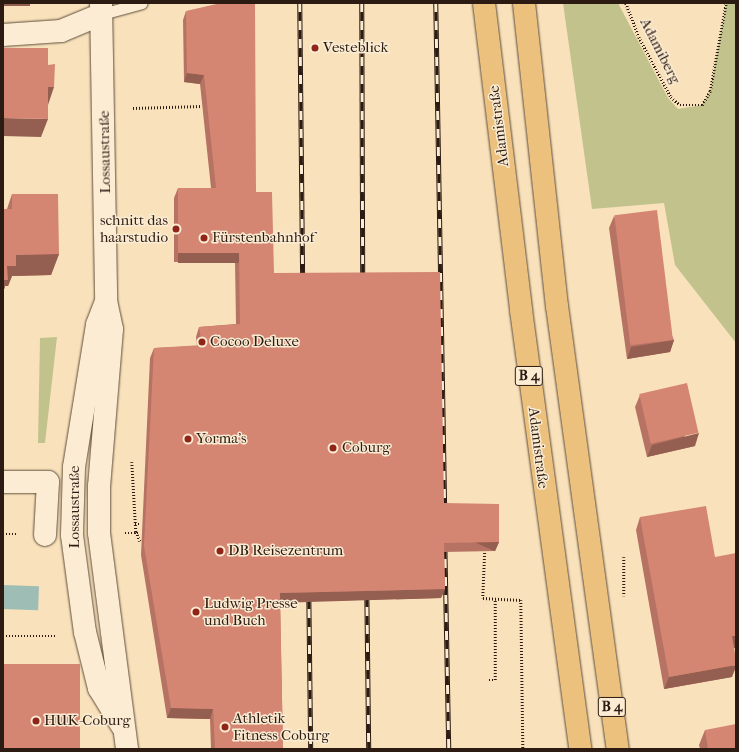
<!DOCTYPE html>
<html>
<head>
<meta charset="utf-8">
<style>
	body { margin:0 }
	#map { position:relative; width:739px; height:752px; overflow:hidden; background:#f9e2bb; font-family:"IM FELL French Canon",serif }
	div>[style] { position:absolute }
	.green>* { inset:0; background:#c2c28d }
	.water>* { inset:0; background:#9ebdb4; transform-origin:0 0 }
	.path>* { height:2.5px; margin-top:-1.25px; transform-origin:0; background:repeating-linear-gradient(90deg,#2c1b12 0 1px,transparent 0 3px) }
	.roads { filter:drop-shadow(0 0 1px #5f4d3c) drop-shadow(0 0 1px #5f4d3c) }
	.lane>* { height:11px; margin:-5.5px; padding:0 5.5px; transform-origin:5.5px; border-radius:5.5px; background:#fbecd3 }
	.street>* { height:22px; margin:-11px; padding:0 11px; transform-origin:11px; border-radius:11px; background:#fbecd3 }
	.secondary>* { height:22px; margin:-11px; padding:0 11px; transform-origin:11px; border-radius:11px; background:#fbecd3 }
	.highway>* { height:22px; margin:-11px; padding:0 11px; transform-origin:11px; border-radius:11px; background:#ecc17e }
	.rail>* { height:4.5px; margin-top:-2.25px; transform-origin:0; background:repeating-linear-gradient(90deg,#fbecd3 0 9px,#2c1b12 0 18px); box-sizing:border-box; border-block:1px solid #2c1b12 }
	.wall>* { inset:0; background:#b67363 }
	.shaded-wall>* { inset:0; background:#945e50; transform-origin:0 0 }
	.building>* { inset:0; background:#d48673; transform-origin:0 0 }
	.dots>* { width:11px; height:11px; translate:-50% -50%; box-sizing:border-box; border:2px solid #fbecd3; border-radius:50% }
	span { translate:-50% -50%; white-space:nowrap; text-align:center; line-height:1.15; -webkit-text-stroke:3px #fbecd3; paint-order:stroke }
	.shield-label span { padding:1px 3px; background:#fbecd3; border:1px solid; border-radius:3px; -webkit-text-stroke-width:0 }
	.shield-label { font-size:14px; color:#2c1b12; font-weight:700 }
	.poi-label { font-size:15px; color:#2c1b12 }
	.left { translate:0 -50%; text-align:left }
	.right { translate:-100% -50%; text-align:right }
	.street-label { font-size:15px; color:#2c1b12 }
	.frame { position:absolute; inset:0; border:4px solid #2c1b12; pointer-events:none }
</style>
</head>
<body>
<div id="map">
	<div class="green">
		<div style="clip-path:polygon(563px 3px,618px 3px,668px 98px,678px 109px,702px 105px,710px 91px,726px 3px,736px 3px,736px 343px,675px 265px,664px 203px,592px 209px)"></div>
		<div style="clip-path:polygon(57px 337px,45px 443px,38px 443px,40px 338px)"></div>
	</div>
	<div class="water">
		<div style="left:3px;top:585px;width:36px;height:24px;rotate:2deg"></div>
	</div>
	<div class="path">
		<div style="left:626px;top:3px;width:36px;rotate:69deg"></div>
		<div style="left:639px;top:37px;width:68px;rotate:61.9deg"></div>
		<div style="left:671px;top:97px;width:12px;rotate:42deg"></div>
		<div style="left:680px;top:105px;width:22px"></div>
		<div style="left:702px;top:105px;width:16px;rotate:-60deg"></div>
		<div style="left:710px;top:91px;width:89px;rotate:-79.7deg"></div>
		<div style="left:133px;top:108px;width:69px;rotate:-1.7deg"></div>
		<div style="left:132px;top:462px;width:70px;rotate:86.7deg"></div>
		<div style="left:136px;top:532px;width:10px;rotate:66deg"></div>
		<div style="left:135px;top:524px;width:5px"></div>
		<div style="left:125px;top:533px;width:15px"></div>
		<div style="left:3px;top:534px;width:15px"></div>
		<div style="left:485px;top:550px;width:48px;rotate:92.4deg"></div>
		<div style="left:483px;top:598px;width:38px;rotate:3deg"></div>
		<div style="left:521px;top:600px;width:149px;rotate:89.2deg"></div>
		<div style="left:624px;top:557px;width:39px;rotate:90deg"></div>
		<div style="left:3px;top:636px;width:54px"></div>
		<div style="left:489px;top:680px;width:6px"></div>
		<div style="left:495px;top:680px;width:81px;rotate:-90deg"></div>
	</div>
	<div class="roads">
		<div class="lane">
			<div style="left:102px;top:14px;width:41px;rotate:-15.4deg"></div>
		</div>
		<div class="street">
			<div style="left:3px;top:482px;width:45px"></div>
			<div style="left:48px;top:482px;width:53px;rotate:93.2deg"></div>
		</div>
		<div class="secondary">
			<div style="left:101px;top:3px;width:298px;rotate:89deg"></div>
			<div style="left:106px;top:301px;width:29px;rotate:78deg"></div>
			<div style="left:112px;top:329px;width:158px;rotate:94.7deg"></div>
			<div style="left:99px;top:486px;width:47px;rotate:90deg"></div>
			<div style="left:99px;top:533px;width:218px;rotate:82.6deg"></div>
			<div style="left:3px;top:35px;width:58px;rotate:-3.9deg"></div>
			<div style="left:61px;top:31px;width:44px;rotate:-22.5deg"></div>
			<div style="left:105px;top:304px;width:22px;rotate:111deg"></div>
			<div style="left:97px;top:325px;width:144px;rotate:99.2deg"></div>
			<div style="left:74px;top:467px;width:68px;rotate:91.7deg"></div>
			<div style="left:72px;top:535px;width:98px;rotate:82.4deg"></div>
			<div style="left:85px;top:632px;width:58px;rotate:76deg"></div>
			<div style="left:99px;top:688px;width:44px;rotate:58.8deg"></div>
		</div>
		<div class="highway">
			<div style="left:484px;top:3px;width:309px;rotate:83.1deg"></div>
			<div style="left:521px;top:310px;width:443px;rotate:82.3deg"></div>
			<div style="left:524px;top:3px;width:305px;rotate:83.8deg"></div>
			<div style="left:557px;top:306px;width:447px;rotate:82.2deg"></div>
		</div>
	</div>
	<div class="rail">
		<div style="left:300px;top:3px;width:280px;rotate:89.4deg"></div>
		<div style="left:362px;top:3px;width:280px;rotate:89.8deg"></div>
		<div style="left:436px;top:3px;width:512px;rotate:88.99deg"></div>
		<div style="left:445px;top:541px;width:208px;rotate:88.9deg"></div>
		<div style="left:367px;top:589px;width:160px;rotate:89.3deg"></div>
		<div style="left:309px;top:591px;width:158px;rotate:89.3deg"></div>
	</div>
	<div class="wall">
		<div style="clip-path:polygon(186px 11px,256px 192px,274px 273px,444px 503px,499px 542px,495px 551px,444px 552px,445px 589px,441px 598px,280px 602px,283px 749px,211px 749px,210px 719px,167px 718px,141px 555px,150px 358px,154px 348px,197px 346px,196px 337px,199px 327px,236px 324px,235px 262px,174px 262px,174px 198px,178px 188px,211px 188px,200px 84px,184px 82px,183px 20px)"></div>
		<div style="clip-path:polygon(12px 194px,59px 254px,51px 275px,12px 276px,8px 286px,5px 286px,3px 293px,3px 209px,7px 209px)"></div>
		<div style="clip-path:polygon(614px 216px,674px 340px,670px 352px,627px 359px,609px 228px)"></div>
		<div style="clip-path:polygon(640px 395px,695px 446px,647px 457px,635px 407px)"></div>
		<div style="clip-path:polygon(640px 517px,715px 557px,736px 648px,734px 648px,732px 677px,664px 689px,636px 530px)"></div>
		<div style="clip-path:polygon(705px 730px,736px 749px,700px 749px,699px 745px)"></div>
	</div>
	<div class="shaded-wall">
		<div style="left:3px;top:3px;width:27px;height:3px"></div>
		<div style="clip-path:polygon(187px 73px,204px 75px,200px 84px,184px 82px)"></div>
		<div style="clip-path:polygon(48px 87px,54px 87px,48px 105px)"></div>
		<div style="clip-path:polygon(3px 118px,48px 119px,41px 137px,3px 136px)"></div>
		<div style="left:178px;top:253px;width:61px;height:10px"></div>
		<div style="clip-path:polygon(59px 254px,51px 275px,12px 276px,8px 286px,5px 286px,3px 293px,3px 278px,7px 266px,16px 255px)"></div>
		<div style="clip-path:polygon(674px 340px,670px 352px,627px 359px,631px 347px)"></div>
		<div style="clip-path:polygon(699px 433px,695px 446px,647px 457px,652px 445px)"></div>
		<div style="left:499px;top:542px;width:10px;height:55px;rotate:114deg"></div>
		<div style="clip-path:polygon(445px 589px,441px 598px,277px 603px,280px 593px)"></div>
		<div style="clip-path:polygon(732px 636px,736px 636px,736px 648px,727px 649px)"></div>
		<div style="clip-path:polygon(736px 665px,736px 667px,732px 677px,664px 689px,669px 677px)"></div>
		<div style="clip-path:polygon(171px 708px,213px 709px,210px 719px,167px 718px)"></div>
	</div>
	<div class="building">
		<div style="clip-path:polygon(221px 3px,255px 3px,256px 192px,272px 192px,274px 273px,440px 272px,444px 503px,499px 504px,499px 542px,444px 543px,445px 589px,280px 593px,283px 749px,215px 749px,213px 709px,171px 708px,144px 546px,154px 348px,202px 345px,199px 327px,240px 324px,239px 253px,178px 253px,178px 188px,216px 188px,204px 75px,187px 73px,186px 11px)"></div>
		<div style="clip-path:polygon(3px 48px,48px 48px,48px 65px,55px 64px,54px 87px,48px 87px,48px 119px,3px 118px)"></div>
		<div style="clip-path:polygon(12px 194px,58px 194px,59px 254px,16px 255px,16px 266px,7px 266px,8px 280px,3px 280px,3px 209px,12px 209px)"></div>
		<div style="left:657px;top:210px;width:131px;height:43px;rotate:83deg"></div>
		<div style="left:687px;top:383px;width:51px;height:49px;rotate:77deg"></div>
		<div style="clip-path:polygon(706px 506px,715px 557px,736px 553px,736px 636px,732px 636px,736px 659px,736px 665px,669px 677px,640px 517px)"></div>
		<div style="left:3px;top:664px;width:77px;height:85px"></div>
		<div style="clip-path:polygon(736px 724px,736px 749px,708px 749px,705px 730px)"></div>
	</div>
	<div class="dots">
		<div style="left:315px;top:48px;background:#8f2418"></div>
		<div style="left:176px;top:229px;background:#8f2418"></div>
		<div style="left:204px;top:238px;background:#8f2418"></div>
		<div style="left:202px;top:342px;background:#8f2418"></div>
		<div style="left:188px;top:439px;background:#8f2418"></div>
		<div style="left:333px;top:448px;background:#8f2418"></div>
		<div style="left:220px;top:551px;background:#8f2418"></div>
		<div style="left:196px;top:612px;background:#8f2418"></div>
		<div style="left:36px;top:721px;background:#8f2418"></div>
		<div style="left:225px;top:727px;background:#8f2418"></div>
	</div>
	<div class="shield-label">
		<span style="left:529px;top:376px">B 4</span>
		<span style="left:612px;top:707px">B 4</span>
	</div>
	<div class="poi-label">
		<span class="left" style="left:323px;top:48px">Vesteblick</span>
		<span class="right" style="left:168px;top:229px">schnitt das<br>haarstudio</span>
		<span class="left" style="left:212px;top:238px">Fürstenbahnhof</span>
		<span class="left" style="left:210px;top:342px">Cocoo Deluxe</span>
		<span class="left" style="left:196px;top:439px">Yorma's</span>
		<span class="left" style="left:342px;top:448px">Coburg</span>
		<span class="left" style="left:228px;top:551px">DB Reisezentrum</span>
		<span class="left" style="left:204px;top:612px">Ludwig Presse<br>und Buch</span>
		<span class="left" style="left:233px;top:727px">Athletik<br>Fitness Coburg</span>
		<span class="left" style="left:44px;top:721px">HUK-Coburg</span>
	</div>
	<div class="street-label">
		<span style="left:660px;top:51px;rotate:63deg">Adamiberg</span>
		<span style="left:499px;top:126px;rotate:-97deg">Adamistraße</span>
		<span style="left:105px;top:152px;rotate:-91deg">Lossaustraße</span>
		<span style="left:538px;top:448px;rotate:83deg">Adamistraße</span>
		<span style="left:75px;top:507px;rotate:-90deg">Lossaustraße</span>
	</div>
	<div class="frame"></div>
</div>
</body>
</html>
